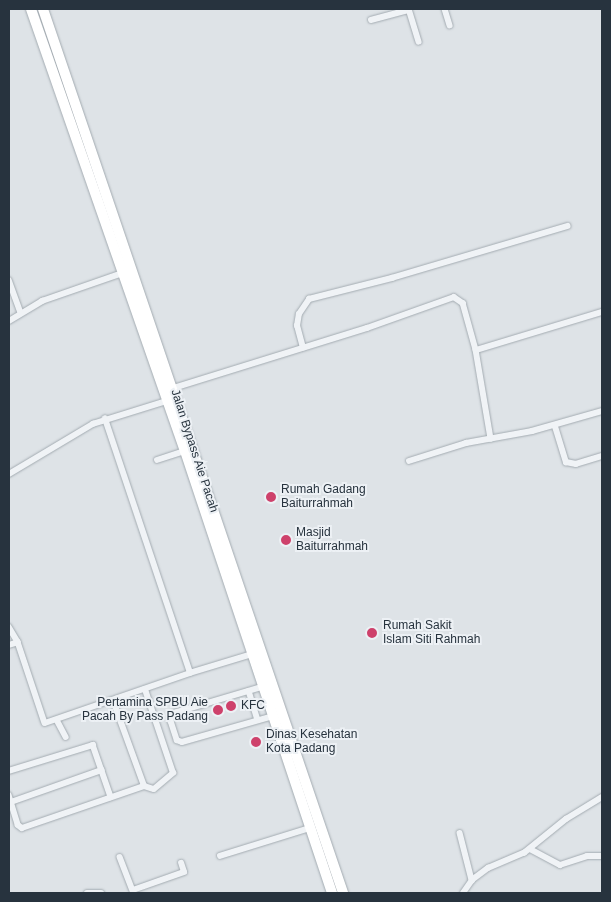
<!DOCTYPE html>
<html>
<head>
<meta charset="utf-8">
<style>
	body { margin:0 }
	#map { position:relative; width:611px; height:902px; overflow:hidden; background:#dee3e7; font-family:Helvetica,sans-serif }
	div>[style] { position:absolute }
	.roads { filter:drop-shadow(0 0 1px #a3abb1) drop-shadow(0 0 1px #a3abb1) }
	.minor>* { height:5.5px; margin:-2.75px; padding:0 2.75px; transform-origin:2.75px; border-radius:2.75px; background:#f0f3f6 }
	.trunk>* { height:10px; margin:-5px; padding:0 5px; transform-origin:5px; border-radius:5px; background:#fff }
	.dots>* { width:14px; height:14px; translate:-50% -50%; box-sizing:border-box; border:2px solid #edf1f5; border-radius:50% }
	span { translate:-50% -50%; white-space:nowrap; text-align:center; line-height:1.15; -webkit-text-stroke:4px #edf1f5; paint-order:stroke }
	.street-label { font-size:12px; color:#27333e }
	.poi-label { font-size:12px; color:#27333e }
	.left { translate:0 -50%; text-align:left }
	.right { translate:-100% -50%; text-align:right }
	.frame { position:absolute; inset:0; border:10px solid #27333e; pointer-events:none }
</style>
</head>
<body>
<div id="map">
	<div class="roads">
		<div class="minor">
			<div style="left:409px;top:9px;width:34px;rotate:73deg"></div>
			<div style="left:445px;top:9px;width:17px;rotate:73deg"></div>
			<div style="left:371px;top:20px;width:39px;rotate:-15deg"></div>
			<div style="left:9px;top:280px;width:35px;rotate:70deg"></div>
			<div style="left:9px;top:321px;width:39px;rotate:-31deg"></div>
			<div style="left:42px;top:301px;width:86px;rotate:-19.1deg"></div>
			<div style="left:303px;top:348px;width:23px;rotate:-105deg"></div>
			<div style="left:297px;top:326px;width:12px;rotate:-81deg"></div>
			<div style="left:299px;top:314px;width:18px;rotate:-56deg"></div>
			<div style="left:309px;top:299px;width:86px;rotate:-14.2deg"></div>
			<div style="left:392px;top:278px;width:183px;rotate:-16.5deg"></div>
			<div style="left:476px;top:350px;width:90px;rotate:80.4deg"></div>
			<div style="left:174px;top:388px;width:202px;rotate:-17.3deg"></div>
			<div style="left:367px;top:328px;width:92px;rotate:-19.6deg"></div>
			<div style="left:454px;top:297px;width:11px;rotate:34deg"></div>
			<div style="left:463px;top:303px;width:49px;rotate:74.5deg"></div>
			<div style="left:476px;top:350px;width:132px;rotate:-16.8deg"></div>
			<div style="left:555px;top:425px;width:39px;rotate:73deg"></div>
			<div style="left:566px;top:462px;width:10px;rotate:11deg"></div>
			<div style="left:576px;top:464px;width:27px;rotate:-17deg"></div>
			<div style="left:157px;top:460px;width:29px;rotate:-18deg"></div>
			<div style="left:409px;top:461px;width:60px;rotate:-17.5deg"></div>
			<div style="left:466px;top:443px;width:67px;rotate:-10.3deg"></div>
			<div style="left:532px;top:431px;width:73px;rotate:-15.9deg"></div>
			<div style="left:9px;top:474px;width:98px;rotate:-30.8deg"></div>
			<div style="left:93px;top:424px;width:77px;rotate:-17.3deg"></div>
			<div style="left:9px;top:627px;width:17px;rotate:59deg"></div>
			<div style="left:18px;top:642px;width:85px;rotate:71.6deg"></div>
			<div style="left:45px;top:723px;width:153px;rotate:-19deg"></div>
			<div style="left:190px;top:673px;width:268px;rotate:-108.5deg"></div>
			<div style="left:9px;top:645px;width:9px;rotate:-18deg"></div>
			<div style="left:190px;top:673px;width:65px;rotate:-17deg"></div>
			<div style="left:263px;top:687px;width:91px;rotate:163.4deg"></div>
			<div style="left:176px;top:713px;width:5px;rotate:158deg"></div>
			<div style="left:171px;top:715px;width:6px;rotate:90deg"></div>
			<div style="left:171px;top:721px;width:20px;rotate:72deg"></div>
			<div style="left:177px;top:740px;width:5px;rotate:22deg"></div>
			<div style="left:182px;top:742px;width:95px;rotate:-15.9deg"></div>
			<div style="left:249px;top:691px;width:30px;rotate:73deg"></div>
			<div style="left:57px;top:720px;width:19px;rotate:62deg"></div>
			<div style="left:9px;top:771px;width:88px;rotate:-17.2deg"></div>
			<div style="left:93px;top:745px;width:55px;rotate:70.9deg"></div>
			<div style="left:144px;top:786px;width:10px;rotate:17deg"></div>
			<div style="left:154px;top:789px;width:25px;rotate:-40deg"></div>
			<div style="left:173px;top:773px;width:88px;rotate:-108.6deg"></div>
			<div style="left:9px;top:795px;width:31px;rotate:73deg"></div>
			<div style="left:18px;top:825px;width:5px;rotate:37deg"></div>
			<div style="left:22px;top:828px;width:129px;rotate:-19deg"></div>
			<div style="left:144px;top:786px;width:90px;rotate:-110deg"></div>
			<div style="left:11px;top:802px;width:96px;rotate:-19.4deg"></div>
			<div style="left:460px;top:833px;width:49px;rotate:75.7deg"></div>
			<div style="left:530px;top:849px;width:34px;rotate:28deg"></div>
			<div style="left:560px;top:865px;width:28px;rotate:-18deg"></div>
			<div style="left:587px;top:856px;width:15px"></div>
			<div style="left:220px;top:856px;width:94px;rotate:-17.3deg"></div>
			<div style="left:120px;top:857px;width:36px;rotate:69deg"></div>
			<div style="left:133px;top:890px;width:54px;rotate:-19.4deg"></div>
			<div style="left:184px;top:872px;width:9px;rotate:-108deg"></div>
			<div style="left:87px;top:893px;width:14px"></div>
			<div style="left:463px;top:893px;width:16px;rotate:-55deg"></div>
			<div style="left:472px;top:880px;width:20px;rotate:-37deg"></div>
			<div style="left:488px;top:868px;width:39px;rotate:-23deg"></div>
			<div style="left:524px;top:853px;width:54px;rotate:-39deg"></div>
			<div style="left:566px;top:819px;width:42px;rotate:-31.4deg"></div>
		</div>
		<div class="trunk">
			<div style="left:31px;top:9px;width:468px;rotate:70.8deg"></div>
			<div style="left:185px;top:451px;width:466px;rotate:71.6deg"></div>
			<div style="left:43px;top:9px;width:934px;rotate:71.25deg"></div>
		</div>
	</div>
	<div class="dots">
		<div style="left:271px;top:497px;background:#ce416b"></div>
		<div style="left:286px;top:540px;background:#ce416b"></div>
		<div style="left:372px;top:633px;background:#ce416b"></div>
		<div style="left:231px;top:706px;background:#ce416b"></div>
		<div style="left:218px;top:710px;background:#ce416b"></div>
		<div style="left:256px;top:742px;background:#ce416b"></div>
	</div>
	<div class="street-label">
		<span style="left:194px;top:451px;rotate:72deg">Jalan Bypass Aie Pacah</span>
	</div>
	<div class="poi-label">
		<span class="left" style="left:281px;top:497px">Rumah Gadang<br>Baiturrahmah</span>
		<span class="left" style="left:296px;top:540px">Masjid<br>Baiturrahmah</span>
		<span class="left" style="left:383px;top:633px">Rumah Sakit<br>Islam Siti Rahmah</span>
		<span class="right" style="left:208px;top:710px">Pertamina SPBU Aie<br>Pacah By Pass Padang</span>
		<span class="left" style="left:241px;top:706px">KFC</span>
		<span class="left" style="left:266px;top:742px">Dinas Kesehatan<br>Kota Padang</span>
	</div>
	<div class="frame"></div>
</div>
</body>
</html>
